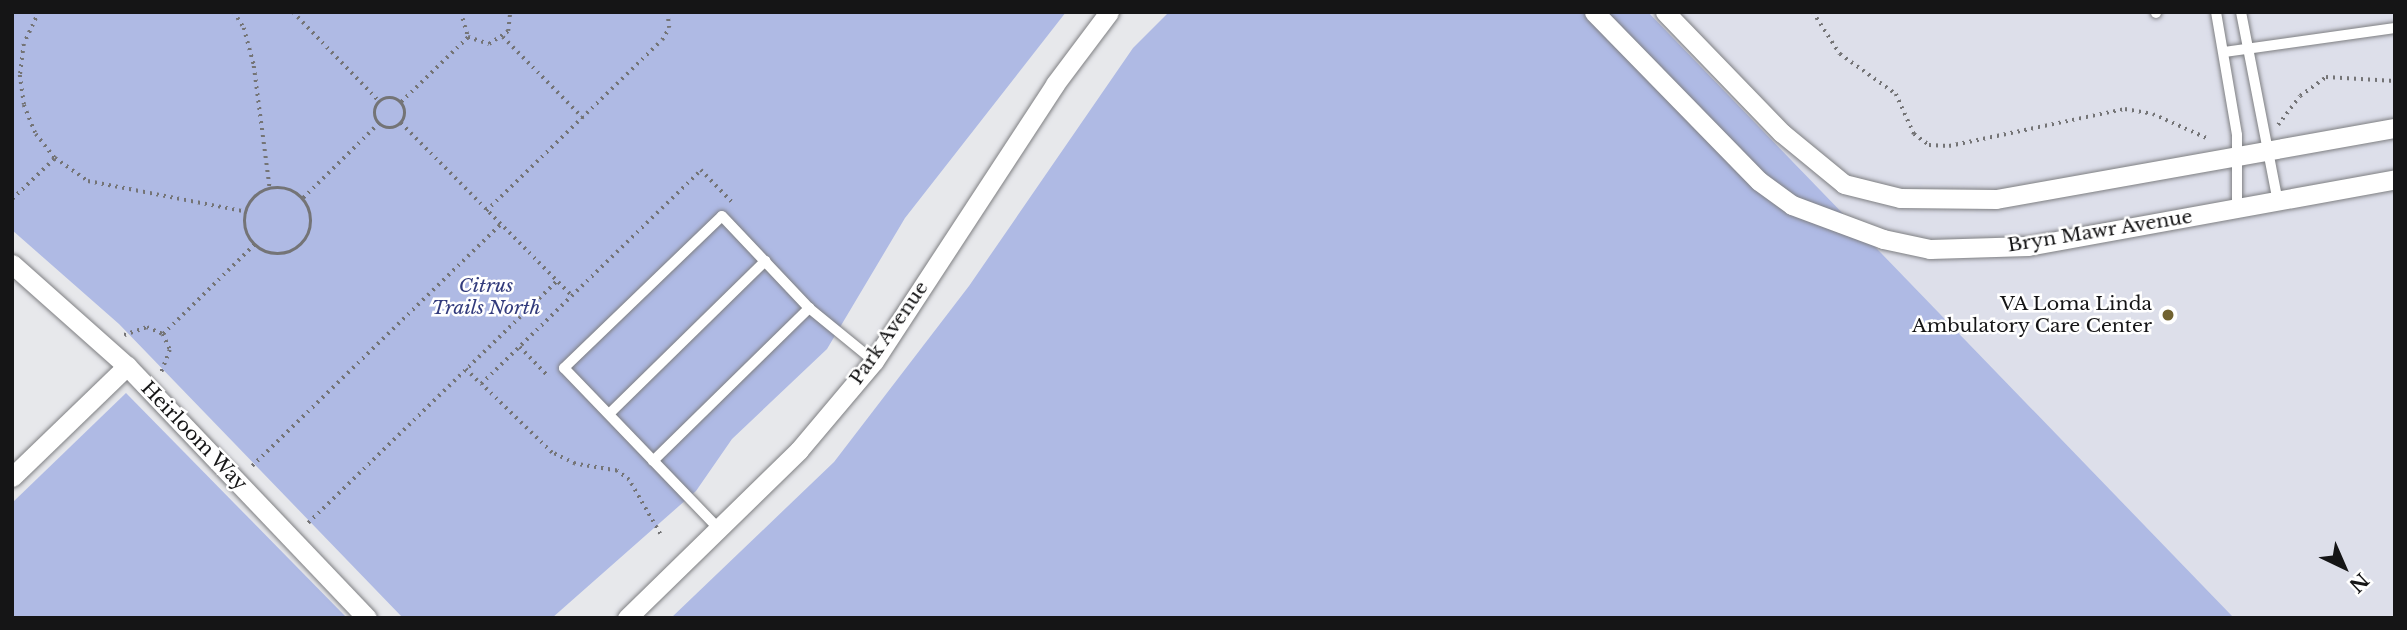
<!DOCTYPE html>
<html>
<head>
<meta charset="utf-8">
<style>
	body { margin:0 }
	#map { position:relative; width:2407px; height:630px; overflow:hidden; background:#e7e8eb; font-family:"Libre Baskerville",serif }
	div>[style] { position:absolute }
	.built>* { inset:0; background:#dddfea }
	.green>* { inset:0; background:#afbae4 }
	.path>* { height:3.5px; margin-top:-1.75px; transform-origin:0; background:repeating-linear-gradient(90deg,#747476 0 2px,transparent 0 7px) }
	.path>.ring { margin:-1.75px; padding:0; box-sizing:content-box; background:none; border:3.5px solid #747476; border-radius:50% }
	.roads { filter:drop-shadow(0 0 2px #7e7f82) drop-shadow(0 0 2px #7e7f82) }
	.service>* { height:10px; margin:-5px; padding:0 5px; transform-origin:5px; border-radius:5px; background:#fff }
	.minor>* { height:19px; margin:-9.5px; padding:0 9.5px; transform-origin:9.5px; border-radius:9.5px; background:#fff }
	.dots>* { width:19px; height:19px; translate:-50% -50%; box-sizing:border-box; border:4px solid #fff; border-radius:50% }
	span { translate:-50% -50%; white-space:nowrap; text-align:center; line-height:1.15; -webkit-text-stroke:5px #fff; paint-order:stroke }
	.street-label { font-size:19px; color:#151516 }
	.park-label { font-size:19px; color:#323b7c; font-style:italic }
	.poi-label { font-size:19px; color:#151516 }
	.right { translate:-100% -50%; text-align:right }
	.frame { position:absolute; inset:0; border:14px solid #151516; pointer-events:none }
	.north { position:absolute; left:2309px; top:532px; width:70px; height:70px; -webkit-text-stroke:5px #fff; paint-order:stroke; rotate:136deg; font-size:19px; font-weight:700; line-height:28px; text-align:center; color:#151516 }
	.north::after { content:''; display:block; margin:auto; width:24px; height:32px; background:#151516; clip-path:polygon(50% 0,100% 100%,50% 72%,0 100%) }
</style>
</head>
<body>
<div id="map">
	<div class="built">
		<div style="clip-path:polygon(1648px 12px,2395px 12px,2395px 618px,2234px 618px)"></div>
	</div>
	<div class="green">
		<div style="clip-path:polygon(12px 12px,1066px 12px,905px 218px,827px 349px,732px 439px,696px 491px,552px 618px,403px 618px,119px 324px,12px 230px)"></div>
		<div style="clip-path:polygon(1169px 12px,1648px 12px,2234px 618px,671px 618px,834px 462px,969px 286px,1133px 48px)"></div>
		<div style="clip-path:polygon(126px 393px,347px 618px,12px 618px,12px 503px)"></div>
	</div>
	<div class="path">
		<div style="left:39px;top:12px;width:35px;rotate:115deg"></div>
		<div style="left:24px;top:44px;width:31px;rotate:97deg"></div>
		<div style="left:20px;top:75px;width:30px;rotate:82deg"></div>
		<div style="left:24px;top:105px;width:31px;rotate:68deg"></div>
		<div style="left:36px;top:134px;width:31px;rotate:52deg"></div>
		<div style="left:55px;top:158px;width:40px;rotate:34.9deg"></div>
		<div style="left:88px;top:181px;width:162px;rotate:11deg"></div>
		<div style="left:234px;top:12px;width:19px;rotate:58deg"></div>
		<div style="left:244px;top:28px;width:39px;rotate:75deg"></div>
		<div style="left:254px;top:66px;width:124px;rotate:82.6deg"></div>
		<div style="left:293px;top:12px;width:125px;rotate:46deg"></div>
		<div style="left:461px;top:12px;width:26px;rotate:74deg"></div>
		<div style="left:468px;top:37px;width:22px;rotate:18deg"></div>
		<div style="left:489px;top:44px;width:23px;rotate:-34deg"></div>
		<div style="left:508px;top:31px;width:19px;rotate:-84deg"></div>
		<div style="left:1813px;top:12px;width:50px;rotate:57.3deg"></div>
		<div style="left:1840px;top:54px;width:69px;rotate:35.5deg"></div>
		<div style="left:1896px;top:94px;width:44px;rotate:65.8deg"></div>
		<div style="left:1914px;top:134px;width:19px;rotate:36deg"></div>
		<div style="left:1929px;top:145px;width:20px;rotate:3deg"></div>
		<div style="left:1949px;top:146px;width:180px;rotate:-11.9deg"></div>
		<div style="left:2125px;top:109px;width:28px;rotate:10deg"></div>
		<div style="left:2153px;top:114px;width:61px;rotate:24.1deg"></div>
		<div style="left:503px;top:37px;width:118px;rotate:45.3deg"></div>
		<div class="ring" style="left:375px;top:98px;width:26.5px;height:26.5px"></div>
		<div style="left:401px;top:102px;width:93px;rotate:-44.1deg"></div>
		<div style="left:401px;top:123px;width:243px;rotate:45.3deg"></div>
		<div style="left:2278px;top:125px;width:36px;rotate:-53deg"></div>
		<div style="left:2300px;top:96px;width:32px;rotate:-36deg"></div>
		<div style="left:2326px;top:77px;width:69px;rotate:3.3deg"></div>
		<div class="ring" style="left:245px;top:188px;width:62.5px;height:62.5px"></div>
		<div style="left:303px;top:198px;width:107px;rotate:-44.6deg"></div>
		<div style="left:12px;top:199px;width:59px;rotate:-43.6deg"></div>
		<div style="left:486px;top:211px;width:245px;rotate:-44.2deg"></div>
		<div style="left:662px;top:40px;width:14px;rotate:-60deg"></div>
		<div style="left:669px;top:28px;width:16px;rotate:-97deg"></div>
		<div style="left:163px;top:334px;width:129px;rotate:-44.4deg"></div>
		<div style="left:124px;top:335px;width:24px;rotate:-19deg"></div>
		<div style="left:147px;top:327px;width:17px;rotate:24deg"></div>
		<div style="left:163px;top:334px;width:17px;rotate:66deg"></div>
		<div style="left:170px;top:350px;width:25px;rotate:111deg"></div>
		<div style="left:520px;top:347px;width:42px;rotate:46deg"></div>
		<div style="left:466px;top:369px;width:21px;rotate:45deg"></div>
		<div style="left:252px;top:466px;width:346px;rotate:-44.2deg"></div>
		<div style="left:308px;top:523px;width:347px;rotate:-44.2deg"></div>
		<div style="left:660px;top:534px;width:62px;rotate:-119.9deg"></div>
		<div style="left:629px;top:480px;width:15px;rotate:-143deg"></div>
		<div style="left:617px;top:471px;width:43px;rotate:-170.5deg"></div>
		<div style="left:575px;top:464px;width:25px;rotate:-154deg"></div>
		<div style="left:552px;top:453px;width:99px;rotate:-135.8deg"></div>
		<div style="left:481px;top:384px;width:307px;rotate:-44.2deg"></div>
		<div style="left:701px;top:170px;width:45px;rotate:45.9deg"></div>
	</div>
	<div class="roads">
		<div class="service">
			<div style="left:2156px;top:12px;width:1px;rotate:90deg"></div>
			<div style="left:2216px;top:12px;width:125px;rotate:80.3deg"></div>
			<div style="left:2237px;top:135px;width:73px;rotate:90deg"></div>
			<div style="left:2241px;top:12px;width:195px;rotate:79deg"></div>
			<div style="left:2224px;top:52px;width:173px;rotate:-8deg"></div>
			<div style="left:609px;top:414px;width:219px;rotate:-44.4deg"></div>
			<div style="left:653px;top:461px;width:219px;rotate:-44.4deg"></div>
			<div style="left:718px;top:528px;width:222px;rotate:-133.9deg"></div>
			<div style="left:564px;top:368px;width:219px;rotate:-43.9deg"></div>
			<div style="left:722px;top:216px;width:127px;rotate:46.6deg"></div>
			<div style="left:809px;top:308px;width:84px;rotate:39.2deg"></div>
		</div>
		<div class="minor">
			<div style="left:1594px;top:12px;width:236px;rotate:45.7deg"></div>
			<div style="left:1759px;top:181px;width:41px;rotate:36deg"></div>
			<div style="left:1792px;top:205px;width:97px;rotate:20.5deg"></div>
			<div style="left:1883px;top:239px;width:48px;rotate:12deg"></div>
			<div style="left:1930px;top:249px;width:98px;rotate:-1.8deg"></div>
			<div style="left:2028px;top:246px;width:373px;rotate:-10.3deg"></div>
			<div style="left:1665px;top:12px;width:168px;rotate:46deg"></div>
			<div style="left:1782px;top:133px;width:80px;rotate:39.4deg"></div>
			<div style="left:1844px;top:184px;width:58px;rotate:14deg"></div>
			<div style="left:1900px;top:198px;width:96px;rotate:0.6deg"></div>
			<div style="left:1996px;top:199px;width:405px;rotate:-10.1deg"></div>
			<div style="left:12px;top:264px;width:154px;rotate:41.6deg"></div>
			<div style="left:127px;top:366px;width:348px;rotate:46.4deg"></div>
			<div style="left:12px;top:477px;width:160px;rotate:-44deg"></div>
			<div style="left:627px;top:618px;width:240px;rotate:-44.3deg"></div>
			<div style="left:799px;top:450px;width:116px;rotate:-49.9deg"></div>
			<div style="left:874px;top:361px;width:331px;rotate:-56.8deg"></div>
			<div style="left:1055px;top:84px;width:90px;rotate:-53.1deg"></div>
		</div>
	</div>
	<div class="dots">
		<div style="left:2168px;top:315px;background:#716230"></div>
	</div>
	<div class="street-label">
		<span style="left:2100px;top:231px;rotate:-9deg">Bryn Mawr Avenue</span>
		<span style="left:889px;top:333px;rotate:-55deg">Park Avenue</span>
		<span style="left:194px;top:436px;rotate:46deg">Heirloom Way</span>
	</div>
	<div class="park-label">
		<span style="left:486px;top:297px">Citrus<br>Trails North</span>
	</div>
	<div class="poi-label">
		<span class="right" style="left:2152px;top:315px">VA Loma Linda<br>Ambulatory Care Center</span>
	</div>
	<div class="frame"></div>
	<div class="north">N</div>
</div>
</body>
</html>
